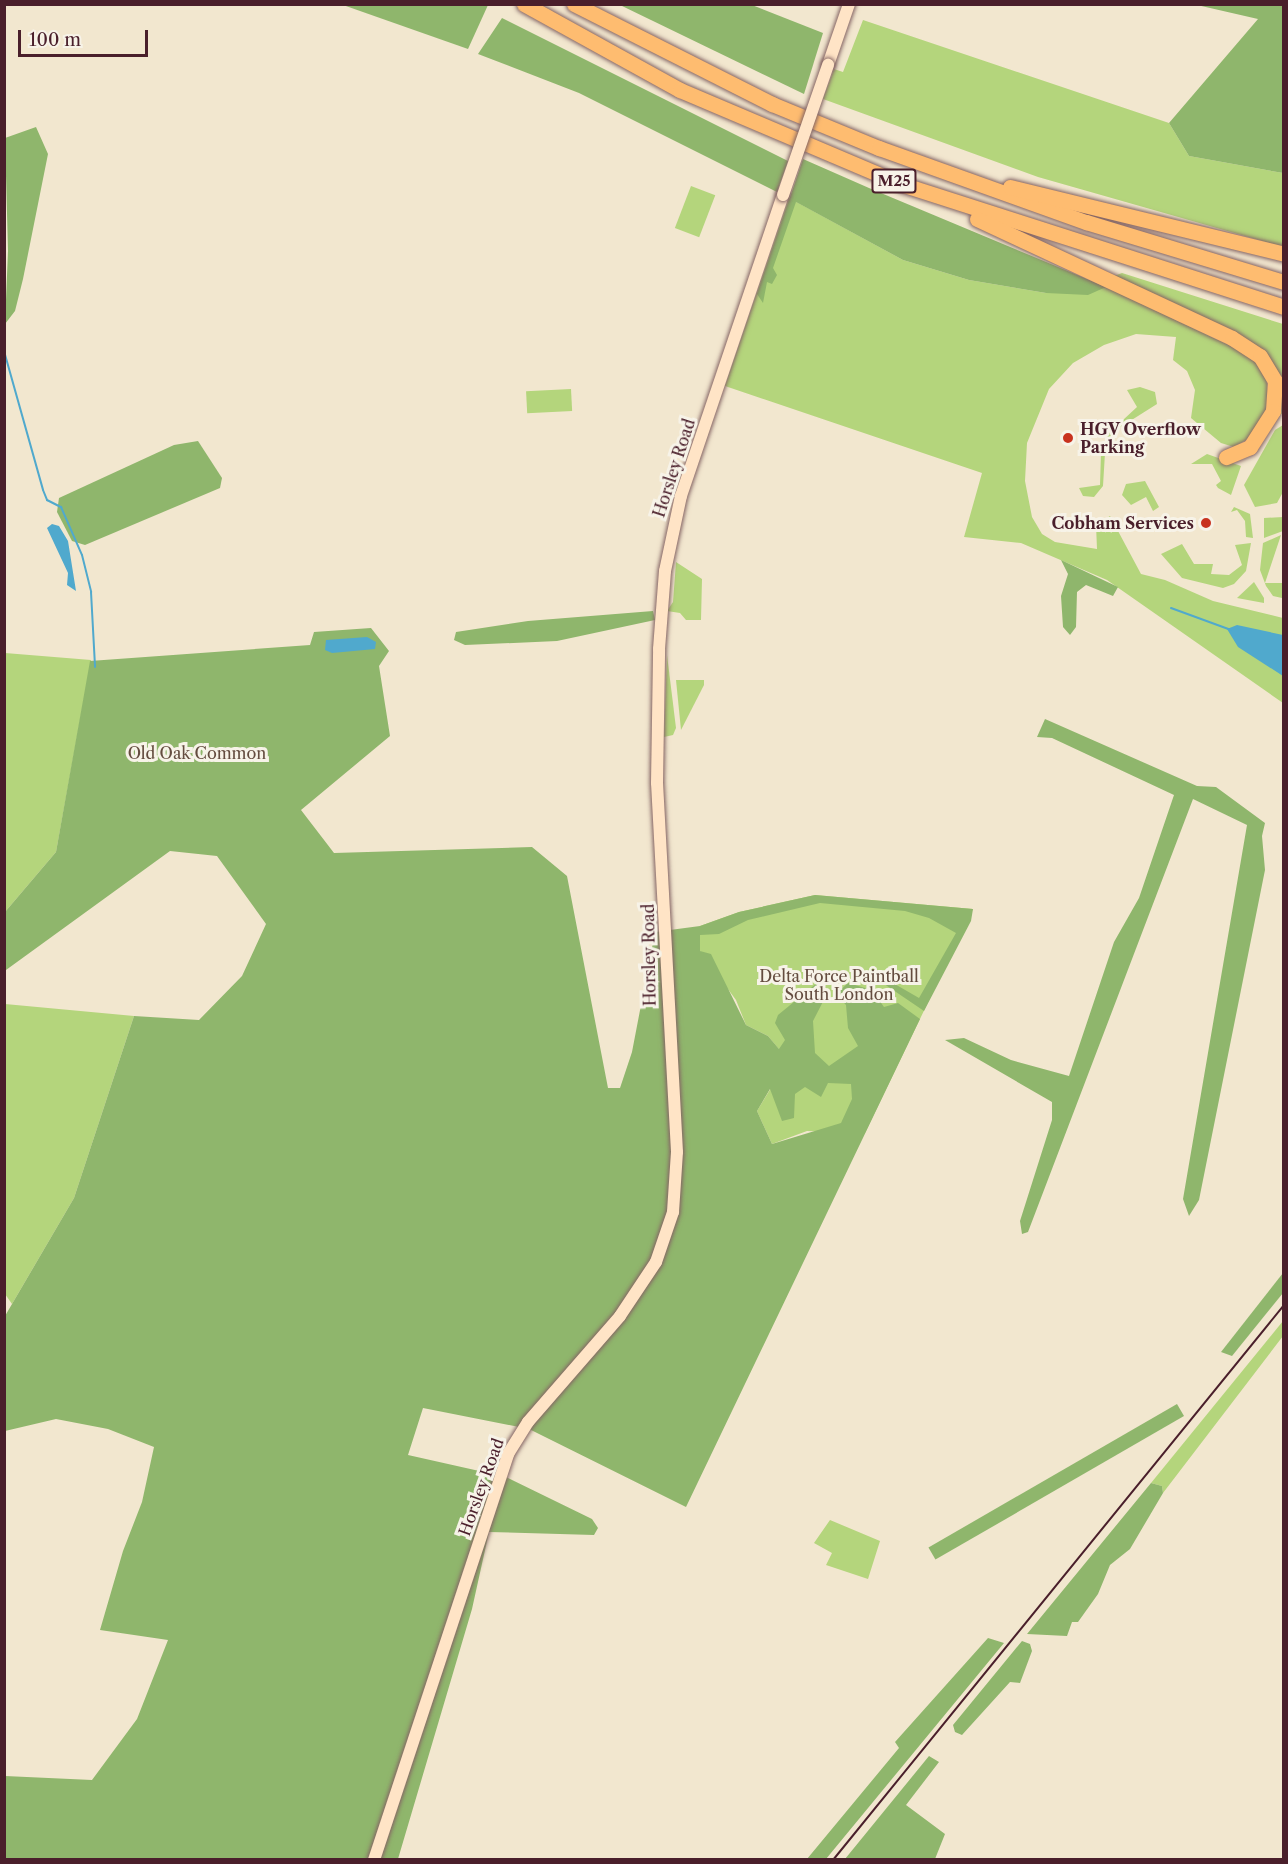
<!DOCTYPE html>
<html>
<head>
<meta charset="utf-8">
<style>
	body { margin:0 }
	#map { position:relative; width:1288px; height:1864px; overflow:hidden; background:#f2e7cf; font-family:"Libre Caslon Text",serif }
	div>[style] { position:absolute }
	.green>* { inset:0; background:#b4d57c; transform-origin:0 0 }
	.forest>* { inset:0; background:#8fb66c; transform-origin:0 0 }
	.water>* { inset:0; background:#50a9cd }
	.stream>* { height:2px; margin:-1px; padding:0 1px; transform-origin:1px; border-radius:1px; background:#50a9cd }
	.roads { filter:drop-shadow(0 0 2px #856564) drop-shadow(0 0 2px #856564) }
	.secondary>* { height:12px; margin:-6px; padding:0 6px; transform-origin:6px; border-radius:6px; background:#ffe4c6 }
	.highway>* { height:15px; margin:-7.5px; padding:0 7.5px; transform-origin:7.5px; border-radius:7.5px; background:#febc70 }
	.rail>* { height:2px; margin:-1px; padding:0 1px; transform-origin:1px; border-radius:1px; background:#4a1f2b }
	.bridges { filter:drop-shadow(0 0 2px #856564) drop-shadow(0 0 2px #856564) }
	.secondary-bridge>* { height:12px; margin:-6px; padding:0 6px; transform-origin:6px; border-radius:6px; background:#ffe4c6 }
	.dots>* { width:16px; height:16px; translate:-50% -50%; box-sizing:border-box; border:3px solid #f7f3e8; border-radius:50% }
	span { translate:-50% -50%; white-space:nowrap; text-align:center; line-height:1.15; -webkit-text-stroke:6px #f7f3e8; paint-order:stroke }
	.shield-label span { padding:2px 4px; background:#f7f3e8; border:2px solid; border-radius:4px; -webkit-text-stroke-width:0 }
	.shield-label { font-size:15px; color:#4a1f2b; font-weight:700 }
	.poi-label { font-size:16px; color:#4a1f2b; font-weight:700 }
	.left { translate:0 -50%; text-align:left }
	.right { translate:-100% -50%; text-align:right }
	.street-label { font-size:16px; color:#4a1f2b }
	.park-label { font-size:16px; color:#644c3f }
	.frame { position:absolute; inset:0; border:6px solid #4a1f2b; pointer-events:none }
	.scale { position:absolute; left:18px; top:30px; width:130px; height:27px; box-sizing:border-box; border:3px solid #4a1f2b; border-top:0; padding-left:8px; font-size:18px; line-height:21px; white-space:nowrap; color:#4a1f2b; -webkit-text-stroke:4px #f7f3e8; paint-order:stroke }
</style>
</head>
<body>
<div id="map">
	<div class="green">
		<div style="clip-path:polygon(863px 20px,1169px 123px,1189px 156px,1283px 173px,1283px 247px,1038px 177px,823px 99px,834px 69px,843px 72px)"></div>
		<div style="left:691px;top:186px;width:26px;height:45px;rotate:21deg"></div>
		<div style="clip-path:polygon(789px 198px,903px 260px,969px 280px,1046px 293px,1106px 287px,1237px 349px,1260px 365px,1266px 377px,1270px 406px,1251px 437px,1234px 447px,1221px 443px,1191px 418px,1195px 390px,1187px 371px,1173px 360px,1176px 337px,1136px 334px,1104px 345px,1073px 363px,1049px 389px,1027px 443px,1025px 481px,1032px 517px,1042px 534px,1055px 542px,1097px 549px,1096px 525px,1110px 516px,1141px 574px,1165px 580px,1213px 601px,1283px 618px,1283px 703px,1107px 580px,1021px 543px,964px 537px,982px 473px,725px 386px)"></div>
		<div style="clip-path:polygon(1122px 273px,1283px 324px,1283px 414px,1279px 414px,1278px 409px,1280px 375px,1268px 355px,1114px 276px)"></div>
		<div style="clip-path:polygon(1140px 387px,1155px 392px,1157px 404px,1119px 428px,1105px 453px,1103px 486px,1094px 497px,1083px 496px,1079px 488px,1100px 485px,1101px 452px,1109px 433px,1137px 407px,1127px 390px)"></div>
		<div style="left:571px;top:389px;width:22px;height:45px;rotate:87deg"></div>
		<div style="clip-path:polygon(1283px 425px,1283px 492px,1277px 503px,1255px 507px,1244px 485px,1275px 430px)"></div>
		<div style="clip-path:polygon(1207px 454px,1241px 466px,1231px 495px,1218px 488px,1216px 485px,1221px 481px,1212px 464px,1191px 464px)"></div>
		<div style="clip-path:polygon(1145px 481px,1159px 507px,1153px 511px,1146px 497px,1131px 505px,1122px 495px,1126px 484px)"></div>
		<div style="clip-path:polygon(1234px 507px,1250px 514px,1253px 538px,1246px 537px,1245px 521px,1237px 510px,1231px 512px)"></div>
		<div style="clip-path:polygon(1283px 517px,1283px 531px,1264px 538px,1264px 518px)"></div>
		<div style="clip-path:polygon(1281px 535px,1265px 583px,1283px 583px,1282px 598px,1273px 596px,1266px 586px,1260px 570px,1263px 543px)"></div>
		<div style="clip-path:polygon(1251px 543px,1246px 571px,1234px 584px,1223px 588px,1182px 578px,1161px 554px,1182px 544px,1194px 564px,1213px 564px,1211px 574px,1229px 575px,1242px 565px,1235px 545px)"></div>
		<div style="clip-path:polygon(676px 562px,702px 579px,701px 620px,686px 620px,680px 613px,667px 611px,673px 602px)"></div>
		<div style="clip-path:polygon(1254px 582px,1264px 598px,1264px 603px,1237px 598px)"></div>
		<div style="clip-path:polygon(5px 653px,91px 660px,56px 852px,5px 912px)"></div>
		<div style="clip-path:polygon(667px 655px,676px 728px,673px 735px,664px 737px)"></div>
		<div style="clip-path:polygon(676px 680px,704px 680px,704px 685px,681px 730px)"></div>
		<div style="clip-path:polygon(815px 895px,973px 909px,865px 1133px,807px 1131px,772px 1144px,757px 1111px,788px 1060px,768px 1036px,746px 1025px,736px 1000px,700px 951px,700px 926px,739px 912px)"></div>
		<div style="clip-path:polygon(5px 1004px,134px 1016px,74px 1198px,12px 1304px,5px 1294px)"></div>
		<div style="clip-path:polygon(1283px 1321px,1283px 1336px,1163px 1493px,1162px 1486px,1151px 1483px)"></div>
		<div style="clip-path:polygon(830px 1520px,880px 1541px,868px 1579px,826px 1565px,832px 1553px,814px 1543px)"></div>
	</div>
	<div class="forest">
		<div style="clip-path:polygon(343px 5px,488px 5px,468px 49px)"></div>
		<div style="clip-path:polygon(620px 5px,752px 5px,823px 33px,804px 94px)"></div>
		<div style="clip-path:polygon(1197px 5px,1283px 5px,1283px 173px,1189px 156px,1169px 123px,1258px 19px)"></div>
		<div style="clip-path:polygon(502px 18px,788px 161px,777px 192px,579px 93px,478px 54px)"></div>
		<div style="clip-path:polygon(36px 127px,48px 154px,23px 279px,15px 311px,5px 324px,8px 251px,5px 138px)"></div>
		<div style="clip-path:polygon(803px 159px,869px 188px,1106px 287px,1088px 295px,1046px 293px,969px 280px,903px 260px,796px 202px,773px 268px,777px 275px,772px 284px,767px 282px,763px 303px,757px 294px)"></div>
		<div style="clip-path:polygon(198px 441px,222px 478px,220px 488px,85px 545px,72px 541px,57px 512px,59px 498px,174px 445px)"></div>
		<div style="clip-path:polygon(1061px 560px,1118px 587px,1113px 596px,1086px 585px,1077px 592px,1076px 627px,1070px 635px,1063px 627px,1061px 596px,1068px 574px)"></div>
		<div style="clip-path:polygon(653px 611px,655px 620px,557px 641px,465px 645px,454px 640px,456px 632px,528px 621px)"></div>
		<div style="clip-path:polygon(evenodd,371px 628px,389px 651px,379px 666px,390px 736px,301px 810px,334px 853px,532px 847px,567px 876px,608px 1088px,620px 1088px,632px 1052px,655px 932px,700px 926px,739px 912px,815px 895px,973px 909px,971px 921px,924px 1011px,871px 975px,874px 972px,919px 998px,956px 933px,929px 918px,905px 911px,820px 903px,748px 920px,719px 934px,700px 935px,700px 951px,711px 954px,746px 1025px,768px 1036px,779px 1049px,785px 1040px,775px 1023px,778px 1015px,817px 983px,829px 990px,813px 1021px,815px 1053px,829px 1066px,858px 1046px,848px 1028px,846px 1005px,836px 994px,848px 983px,872px 990px,884px 1007px,898px 1003px,920px 1019px,686px 1507px,529px 1429px,423px 1408px,408px 1455px,506px 1477px,592px 1519px,598px 1528px,594px 1535px,489px 1532px,472px 1609px,398px 1859px,5px 1859px,5px 1776px,92px 1780px,137px 1719px,168px 1640px,100px 1630px,123px 1551px,142px 1502px,154px 1447px,108px 1429px,56px 1419px,5px 1431px,5px 1316px,74px 1198px,134px 1016px,199px 1020px,242px 976px,266px 924px,217px 856px,170px 851px,6px 970px,5px 912px,56px 852px,90px 661px,310px 645px,314px 632px,371px 628px,828px 1083px,851px 1084px,852px 1099px,841px 1123px,772px 1144px,757px 1111px,770px 1089px,782px 1121px,794px 1118px,795px 1094px,805px 1087px,821px 1097px,828px 1083px)"></div>
		<div style="clip-path:polygon(1045px 719px,1197px 786px,1216px 787px,1265px 823px,1262px 836px,1265px 870px,1199px 1200px,1189px 1216px,1183px 1199px,1247px 825px,1193px 799px,1028px 1232px,1022px 1234px,1020px 1221px,1052px 1120px,1052px 1102px,945px 1040px,964px 1038px,1011px 1060px,1069px 1076px,1114px 942px,1139px 898px,1174px 795px,1052px 738px,1037px 737px)"></div>
		<div style="clip-path:polygon(1283px 1273px,1283px 1293px,1232px 1356px,1221px 1352px)"></div>
		<div style="left:1177px;top:1404px;width:14px;height:287px;rotate:60deg"></div>
		<div style="clip-path:polygon(1151px 1483px,1162px 1486px,1163px 1493px,1130px 1549px,1110px 1565px,1098px 1594px,1078px 1622px,1072px 1622px,1067px 1636px,1027px 1634px)"></div>
		<div style="clip-path:polygon(988px 1638px,1004px 1643px,826px 1859px,807px 1859px,899px 1748px,895px 1742px)"></div>
		<div style="clip-path:polygon(1022px 1641px,1030px 1644px,1032px 1651px,1020px 1683px,1010px 1682px,962px 1735px,955px 1732px,953px 1725px)"></div>
		<div style="clip-path:polygon(929px 1756px,939px 1762px,906px 1805px,945px 1834px,935px 1859px,845px 1859px)"></div>
	</div>
	<div class="water">
		<div style="clip-path:polygon(52px 524px,59px 526px,68px 541px,76px 591px,67px 585px,68px 573px,47px 528px)"></div>
		<div style="clip-path:polygon(1237px 625px,1283px 635px,1283px 676px,1238px 647px,1227px 629px)"></div>
		<div style="clip-path:polygon(367px 637px,376px 642px,375px 649px,332px 653px,325px 650px,326px 640px)"></div>
	</div>
	<div class="stream">
		<div style="left:4px;top:351px;width:144px;rotate:74.3deg"></div>
		<div style="left:43px;top:490px;width:11px;rotate:68deg"></div>
		<div style="left:47px;top:500px;width:16px;rotate:27deg"></div>
		<div style="left:61px;top:507px;width:52px;rotate:66.4deg"></div>
		<div style="left:82px;top:555px;width:38px;rotate:76deg"></div>
		<div style="left:91px;top:592px;width:75px;rotate:86.9deg"></div>
		<div style="left:1171px;top:608px;width:64px;rotate:20.1deg"></div>
	</div>
	<div class="roads">
		<div class="secondary">
			<div style="left:828px;top:65px;width:65px;rotate:-71deg"></div>
			<div style="left:374px;top:1860px;width:428px;rotate:-71.7deg"></div>
			<div style="left:508px;top:1454px;width:38px;rotate:-58deg"></div>
			<div style="left:528px;top:1422px;width:140px;rotate:-49deg"></div>
			<div style="left:620px;top:1316px;width:65px;rotate:-56.3deg"></div>
			<div style="left:656px;top:1262px;width:53px;rotate:-71.2deg"></div>
			<div style="left:673px;top:1212px;width:60px;rotate:-86.2deg"></div>
			<div style="left:677px;top:1152px;width:370px;rotate:-93.1deg"></div>
			<div style="left:657px;top:783px;width:134px;rotate:-89.1deg"></div>
			<div style="left:659px;top:649px;width:78px;rotate:-85.6deg"></div>
			<div style="left:665px;top:571px;width:77px;rotate:-78deg"></div>
			<div style="left:681px;top:496px;width:318px;rotate:-71.3deg"></div>
		</div>
		<div class="highway">
			<div style="left:524px;top:4px;width:178px;rotate:28.9deg"></div>
			<div style="left:680px;top:90px;width:243px;rotate:23deg"></div>
			<div style="left:904px;top:185px;width:399px;rotate:17.8deg"></div>
			<div style="left:574px;top:4px;width:222px;rotate:26.8deg"></div>
			<div style="left:772px;top:104px;width:116px;rotate:22.4deg"></div>
			<div style="left:879px;top:148px;width:220px;rotate:19.7deg"></div>
			<div style="left:1086px;top:222px;width:207px;rotate:16.9deg"></div>
			<div style="left:1010px;top:187px;width:282px;rotate:13.7deg"></div>
			<div style="left:977px;top:219px;width:281px;rotate:25deg"></div>
			<div style="left:1232px;top:338px;width:33px;rotate:33deg"></div>
			<div style="left:1260px;top:356px;width:29px;rotate:59deg"></div>
			<div style="left:1275px;top:381px;width:30px;rotate:94deg"></div>
			<div style="left:1273px;top:411px;width:43px;rotate:122.6deg"></div>
			<div style="left:1250px;top:447px;width:26px;rotate:157deg"></div>
		</div>
	</div>
	<div class="rail">
		<div style="left:833px;top:1860px;width:715px;rotate:-50.9deg"></div>
	</div>
	<div class="bridges">
		<div class="secondary-bridge">
			<div style="left:783px;top:195px;width:138px;rotate:-70.9deg"></div>
		</div>
	</div>
	<div class="dots">
		<div style="left:1068px;top:438px;background:#c8321e"></div>
		<div style="left:1206px;top:523px;background:#c8321e"></div>
	</div>
	<div class="shield-label">
		<span style="left:894px;top:181px">M25</span>
	</div>
	<div class="poi-label">
		<span class="left" style="left:1080px;top:438px">HGV Overflow<br>Parking</span>
		<span class="right" style="left:1194px;top:523px">Cobham Services</span>
	</div>
	<div class="street-label">
		<span style="left:674px;top:468px;rotate:-72deg">Horsley Road</span>
		<span style="left:649px;top:955px;rotate:-91deg">Horsley Road</span>
		<span style="left:481px;top:1487px;rotate:-70deg">Horsley Road</span>
	</div>
	<div class="park-label">
		<span style="left:197px;top:753px">Old Oak Common</span>
		<span style="left:839px;top:985px">Delta Force Paintball<br>South London</span>
	</div>
	<div class="frame"></div>
	<div class="scale">100 m</div>
</div>
</body>
</html>
